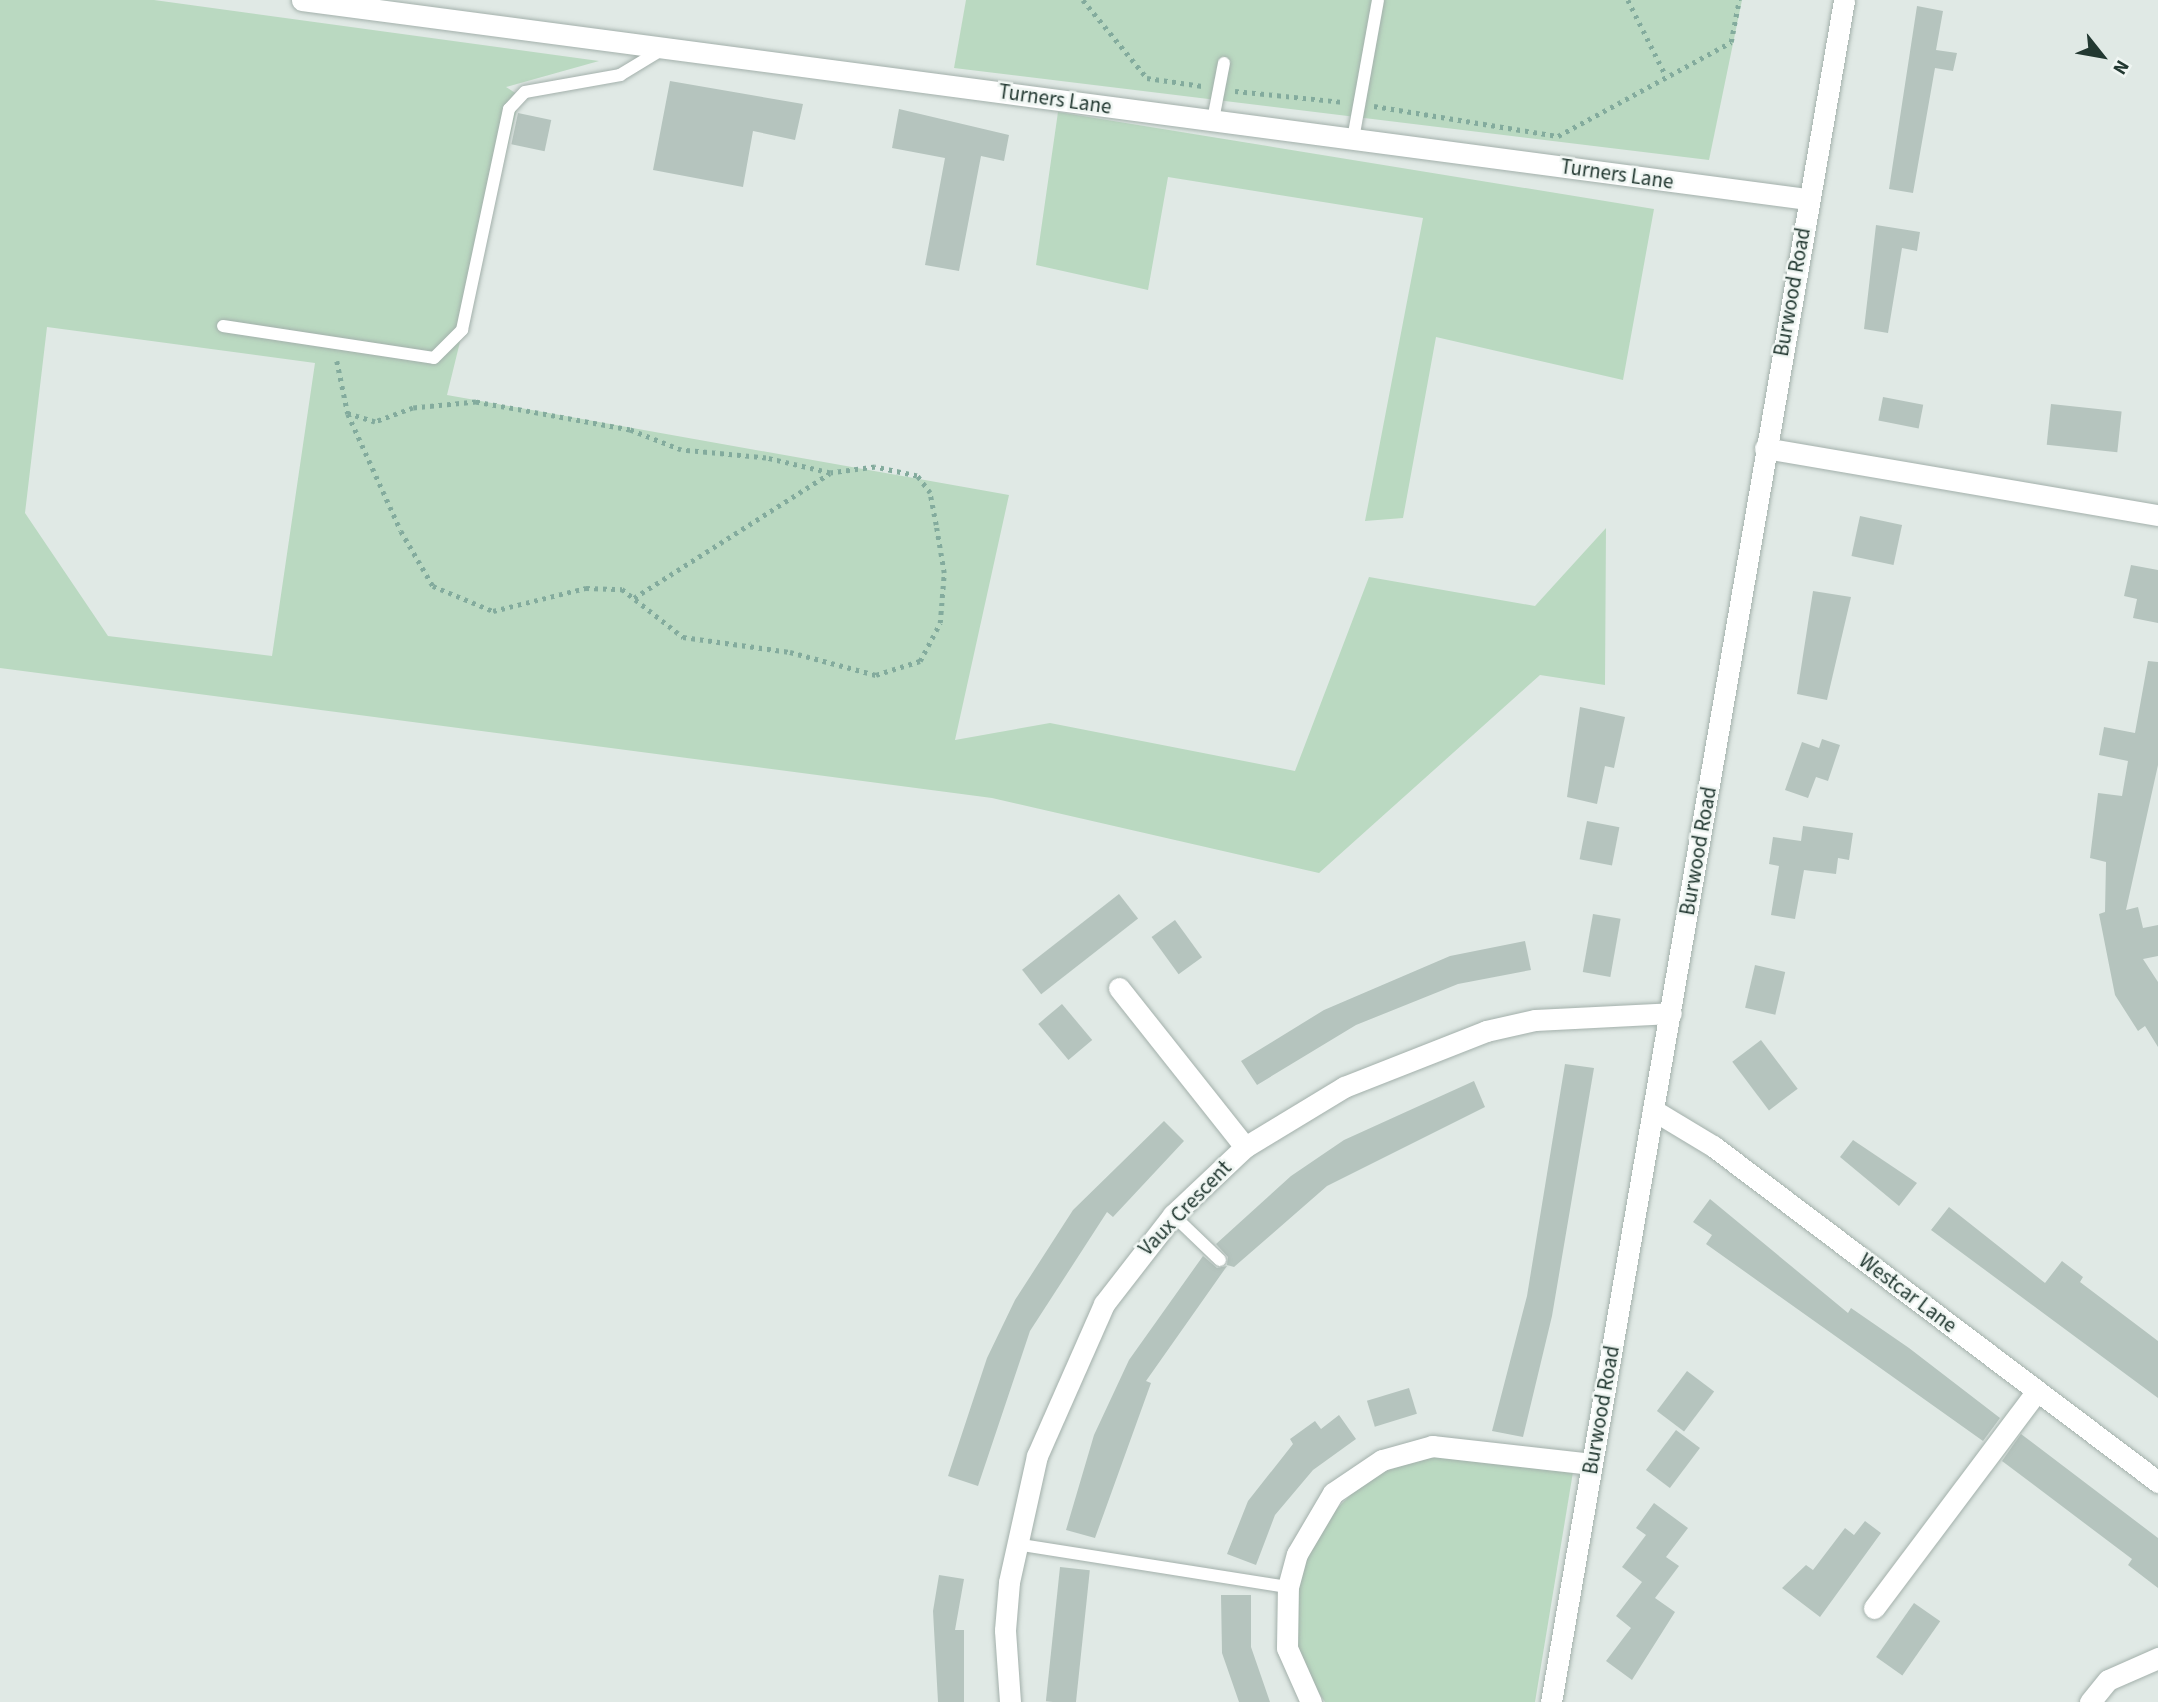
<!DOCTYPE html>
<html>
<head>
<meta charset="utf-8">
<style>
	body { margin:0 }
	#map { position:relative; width:2158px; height:1702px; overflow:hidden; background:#e0e9e5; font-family:"Source Sans 3",sans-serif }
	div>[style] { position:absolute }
	.green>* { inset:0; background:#bad9c1 }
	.building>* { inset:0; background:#b5c4be; transform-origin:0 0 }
	.path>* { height:4.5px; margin-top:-2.25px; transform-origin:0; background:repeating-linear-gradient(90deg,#83ab9d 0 3.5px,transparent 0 8.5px) }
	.roads { filter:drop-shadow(0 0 2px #a3b0ab) drop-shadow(0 0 2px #a3b0ab) }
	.lane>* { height:12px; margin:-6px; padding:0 6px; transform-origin:6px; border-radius:6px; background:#fff }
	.street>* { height:21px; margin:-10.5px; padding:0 10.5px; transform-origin:10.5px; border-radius:10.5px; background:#fff }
	.secondary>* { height:21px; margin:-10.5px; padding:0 10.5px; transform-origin:10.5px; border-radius:10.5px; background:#fff }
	span { translate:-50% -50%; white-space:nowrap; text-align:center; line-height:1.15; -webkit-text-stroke:5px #f0f6f3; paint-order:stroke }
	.street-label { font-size:21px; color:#223831 }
	.north { position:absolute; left:2067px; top:21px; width:70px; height:70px; -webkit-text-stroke:5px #f0f6f3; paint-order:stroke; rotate:121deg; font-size:19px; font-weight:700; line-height:28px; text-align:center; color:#223831 }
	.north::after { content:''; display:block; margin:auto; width:24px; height:32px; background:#223831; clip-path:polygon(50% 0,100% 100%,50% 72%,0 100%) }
</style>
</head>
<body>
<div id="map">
	<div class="green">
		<div style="clip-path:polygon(evenodd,0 0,154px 0,599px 61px,506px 87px,520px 96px,447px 395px,1009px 495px,955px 740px,1050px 723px,1295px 771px,1369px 577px,1535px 606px,1606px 528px,1605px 685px,1540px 675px,1319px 873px,992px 798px,0 668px,0 0,47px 327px,315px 363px,272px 656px,108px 636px,25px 513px,47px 327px)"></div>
		<div style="clip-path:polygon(966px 0,1742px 0,1709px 160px,954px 68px)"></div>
		<div style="clip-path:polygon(1058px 112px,1654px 209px,1623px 380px,1436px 337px,1403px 518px,1365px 521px,1423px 218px,1168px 177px,1148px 290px,1036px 265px)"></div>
		<div style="clip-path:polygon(1437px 1453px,1573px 1472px,1535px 1702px,1325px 1702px,1297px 1661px,1297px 1578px,1324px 1521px,1369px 1477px)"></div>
	</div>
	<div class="building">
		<div style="clip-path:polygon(1917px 6px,1943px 11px,1936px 50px,1957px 53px,1953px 71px,1935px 68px,1913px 193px,1889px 189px)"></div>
		<div style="clip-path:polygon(670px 81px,803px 104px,795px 140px,753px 131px,743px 187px,653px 170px)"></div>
		<div style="clip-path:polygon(899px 109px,1009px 135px,1004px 161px,981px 156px,959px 271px,925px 265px,945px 158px,892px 148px)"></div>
		<div style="left:518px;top:113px;width:34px;height:32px;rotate:12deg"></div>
		<div style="clip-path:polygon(1876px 225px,1920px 232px,1917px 251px,1902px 248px,1888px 333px,1864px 329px)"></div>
		<div style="left:1883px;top:397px;width:41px;height:24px;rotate:11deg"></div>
		<div style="left:2051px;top:404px;width:71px;height:41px;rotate:6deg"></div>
		<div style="left:1860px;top:516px;width:43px;height:41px;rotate:12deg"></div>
		<div style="clip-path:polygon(2131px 565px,2158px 570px,2158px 623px,2133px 618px,2137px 599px,2124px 596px)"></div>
		<div style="clip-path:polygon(1813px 591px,1851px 597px,1827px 700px,1797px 694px)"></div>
		<div style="clip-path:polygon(2148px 661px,2158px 662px,2158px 765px,2126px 910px,2138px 907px,2143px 928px,2158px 925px,2158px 956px,2143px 959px,2158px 982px,2158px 1047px,2145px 1026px,2138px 1031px,2115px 995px,2099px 914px,2105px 912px,2106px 862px,2090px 858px,2098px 793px,2122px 796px,2128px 761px,2099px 755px,2104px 727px,2135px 733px)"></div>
		<div style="clip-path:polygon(1580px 707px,1625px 717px,1614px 768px,1605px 766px,1597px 804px,1567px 797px)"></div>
		<div style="clip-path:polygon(1822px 739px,1840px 745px,1828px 781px,1816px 777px,1808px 798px,1785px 790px,1802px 742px,1819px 748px)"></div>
		<div style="left:1587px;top:821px;width:33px;height:39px;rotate:11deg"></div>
		<div style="clip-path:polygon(1803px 826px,1853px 833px,1849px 860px,1838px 858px,1836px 874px,1804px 870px,1795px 919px,1771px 915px,1779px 866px,1769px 864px,1773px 837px,1801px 841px)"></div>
		<div style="left:1119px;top:894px;width:31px;height:123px;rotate:52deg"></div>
		<div style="left:1593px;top:914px;width:28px;height:59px;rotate:10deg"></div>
		<div style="left:1175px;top:920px;width:46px;height:29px;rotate:54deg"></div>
		<div style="clip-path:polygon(1525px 941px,1531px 970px,1458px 984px,1356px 1025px,1257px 1085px,1241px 1061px,1324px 1010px,1450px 956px)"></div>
		<div style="left:1755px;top:965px;width:31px;height:44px;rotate:13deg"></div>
		<div style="left:1062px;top:1004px;width:47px;height:31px;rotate:50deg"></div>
		<div style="left:1761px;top:1040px;width:61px;height:36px;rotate:53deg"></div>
		<div style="clip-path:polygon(1565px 1064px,1594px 1068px,1552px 1316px,1523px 1437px,1492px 1431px,1527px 1296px)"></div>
		<div style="clip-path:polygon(1474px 1081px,1485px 1107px,1327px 1186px,1234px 1267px,1227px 1265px,1228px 1257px,1216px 1244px,1291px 1176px,1344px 1140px)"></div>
		<div style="clip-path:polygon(1164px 1121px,1184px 1141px,1113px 1217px,1107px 1212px,1030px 1331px,978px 1486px,948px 1476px,987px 1358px,1015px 1300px,1073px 1210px)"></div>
		<div style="clip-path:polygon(1853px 1140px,1917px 1183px,1899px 1206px,1840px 1157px)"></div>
		<div style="clip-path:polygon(1710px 1199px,1848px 1313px,1851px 1308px,1909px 1348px,2000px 1418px,1983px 1441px,1706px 1244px,1712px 1235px,1693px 1222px)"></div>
		<div style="clip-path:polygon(1949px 1207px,2045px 1283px,2062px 1261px,2083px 1277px,2080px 1282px,2158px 1341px,2158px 1398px,1931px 1230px)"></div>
		<div style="clip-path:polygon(1203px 1256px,1217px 1268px,1227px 1266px,1146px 1381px,1151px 1383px,1095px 1538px,1066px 1530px,1094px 1435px,1129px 1360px)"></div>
		<div style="left:1687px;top:1371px;width:34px;height:50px;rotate:37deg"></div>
		<div style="left:1409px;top:1388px;width:27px;height:44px;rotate:73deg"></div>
		<div style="clip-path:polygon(1339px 1415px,1356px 1439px,1313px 1470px,1275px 1515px,1256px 1565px,1227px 1554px,1248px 1501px,1293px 1444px,1290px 1439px,1315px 1421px,1321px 1429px)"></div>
		<div style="left:1676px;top:1430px;width:30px;height:50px;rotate:37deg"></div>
		<div style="clip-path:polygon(2021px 1434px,2158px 1538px,2158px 1588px,2128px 1565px,2132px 1559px,2002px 1461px)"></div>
		<div style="clip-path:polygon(1654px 1503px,1688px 1528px,1666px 1557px,1679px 1566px,1655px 1598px,1675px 1612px,1632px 1680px,1606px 1661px,1631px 1628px,1616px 1616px,1642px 1582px,1622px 1567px,1646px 1535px,1636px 1528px)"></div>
		<div style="clip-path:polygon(1865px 1521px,1881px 1533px,1820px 1617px,1782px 1588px,1806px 1565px,1813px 1570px,1845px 1528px,1854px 1535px)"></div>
		<div style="left:1060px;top:1567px;width:30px;height:135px;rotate:6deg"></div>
		<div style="clip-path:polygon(939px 1575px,964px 1579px,955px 1630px,964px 1630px,964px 1702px,938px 1702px,933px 1611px)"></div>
		<div style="clip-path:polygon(1221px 1595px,1251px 1595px,1251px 1647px,1270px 1702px,1239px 1702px,1222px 1653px)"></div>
		<div style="left:1914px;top:1603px;width:32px;height:66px;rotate:35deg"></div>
	</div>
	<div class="path">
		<div style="left:1083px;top:0;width:101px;rotate:50.6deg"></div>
		<div style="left:1147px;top:78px;width:56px;rotate:8.3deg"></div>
		<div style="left:1628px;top:0;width:85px;rotate:63.4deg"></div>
		<div style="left:1235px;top:91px;width:110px;rotate:5.8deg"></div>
		<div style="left:1374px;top:106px;width:186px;rotate:9.3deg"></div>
		<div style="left:1558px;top:136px;width:197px;rotate:-28.5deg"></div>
		<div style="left:1731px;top:42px;width:43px;rotate:-79.2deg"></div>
		<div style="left:337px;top:361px;width:54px;rotate:78.3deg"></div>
		<div style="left:348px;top:414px;width:128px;rotate:65.6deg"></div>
		<div style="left:401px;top:531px;width:64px;rotate:59.8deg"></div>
		<div style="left:433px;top:586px;width:65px;rotate:22.6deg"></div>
		<div style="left:493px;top:611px;width:96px;rotate:-13.9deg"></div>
		<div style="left:586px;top:588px;width:36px;rotate:2deg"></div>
		<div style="left:622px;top:589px;width:78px;rotate:38.2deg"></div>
		<div style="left:683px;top:637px;width:108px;rotate:8deg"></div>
		<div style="left:790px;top:652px;width:89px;rotate:15deg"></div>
		<div style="left:876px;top:675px;width:46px;rotate:-17.7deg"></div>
		<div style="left:920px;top:661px;width:43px;rotate:-62.2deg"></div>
		<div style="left:940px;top:623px;width:50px;rotate:-85.4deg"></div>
		<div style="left:944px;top:573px;width:49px;rotate:-99.5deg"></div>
		<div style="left:936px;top:525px;width:33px;rotate:-101deg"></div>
		<div style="left:930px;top:493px;width:21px;rotate:-127deg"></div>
		<div style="left:917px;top:476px;width:43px;rotate:-167.9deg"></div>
		<div style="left:875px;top:467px;width:45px;rotate:172.4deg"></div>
		<div style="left:830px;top:473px;width:66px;rotate:-166.8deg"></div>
		<div style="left:766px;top:458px;width:85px;rotate:-174.6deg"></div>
		<div style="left:681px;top:450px;width:55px;rotate:-158.6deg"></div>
		<div style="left:630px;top:430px;width:157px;rotate:-169.7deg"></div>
		<div style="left:476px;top:402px;width:63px;rotate:174.6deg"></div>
		<div style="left:413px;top:408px;width:40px;rotate:159.8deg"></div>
		<div style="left:375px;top:422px;width:28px;rotate:-163deg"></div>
		<div style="left:634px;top:598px;width:232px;rotate:-32.5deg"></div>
	</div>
	<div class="roads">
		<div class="lane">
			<div style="left:1213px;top:120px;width:58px;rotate:-79.1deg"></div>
			<div style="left:1353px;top:139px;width:141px;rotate:-79.8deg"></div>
			<div style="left:223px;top:326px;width:213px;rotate:8.6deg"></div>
			<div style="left:434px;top:358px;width:40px;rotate:-45deg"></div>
			<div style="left:462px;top:330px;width:226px;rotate:-78deg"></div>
			<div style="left:509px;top:109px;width:23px;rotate:-47deg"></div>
			<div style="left:525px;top:92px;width:97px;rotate:-10.1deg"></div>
			<div style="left:620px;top:75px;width:50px;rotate:-31.2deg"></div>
			<div style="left:1173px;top:1215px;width:65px;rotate:43.8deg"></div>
			<div style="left:1016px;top:1544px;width:275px;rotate:9deg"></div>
		</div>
		<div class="street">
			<div style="left:302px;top:0;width:1519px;rotate:7.53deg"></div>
			<div style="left:1765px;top:448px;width:399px;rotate:9.7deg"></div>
			<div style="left:1119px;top:988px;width:203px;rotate:51.6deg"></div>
			<div style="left:1874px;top:1608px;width:271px;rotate:-53.1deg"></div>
			<div style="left:1010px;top:1702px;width:72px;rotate:-94deg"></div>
			<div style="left:1005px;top:1630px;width:48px;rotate:-85.2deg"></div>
			<div style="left:1009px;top:1582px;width:129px;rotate:-77.5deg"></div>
			<div style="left:1037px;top:1456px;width:166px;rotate:-66.2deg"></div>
			<div style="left:1104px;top:1304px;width:113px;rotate:-52.2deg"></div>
			<div style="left:1173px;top:1215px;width:99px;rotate:-43.4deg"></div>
			<div style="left:1245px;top:1147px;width:116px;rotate:-31.2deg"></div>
			<div style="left:1344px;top:1087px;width:153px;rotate:-21.5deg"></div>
			<div style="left:1486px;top:1031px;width:50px;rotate:-12.7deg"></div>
			<div style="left:1535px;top:1020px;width:136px;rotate:-2.9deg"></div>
			<div style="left:1311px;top:1702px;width:59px;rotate:-114deg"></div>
			<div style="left:1287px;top:1648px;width:61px;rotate:-89.1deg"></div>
			<div style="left:1288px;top:1587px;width:34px;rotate:-75deg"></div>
			<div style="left:1297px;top:1554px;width:71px;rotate:-59.5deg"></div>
			<div style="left:1333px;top:1493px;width:59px;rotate:-34deg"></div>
			<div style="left:1382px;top:1460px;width:52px;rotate:-15.6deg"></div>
			<div style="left:1432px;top:1446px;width:161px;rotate:6.4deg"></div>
			<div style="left:2090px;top:1702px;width:28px;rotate:-51deg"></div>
			<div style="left:2108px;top:1680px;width:55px;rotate:-23.7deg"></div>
		</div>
		<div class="secondary">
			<div style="left:1653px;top:1110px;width:70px;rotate:31deg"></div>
			<div style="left:1713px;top:1146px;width:558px;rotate:37.05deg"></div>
			<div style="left:1551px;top:1702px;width:1727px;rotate:-80.23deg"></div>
		</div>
	</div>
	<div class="street-label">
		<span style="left:1055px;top:99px;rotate:8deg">Turners Lane</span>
		<span style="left:1617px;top:174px;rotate:8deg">Turners Lane</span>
		<span style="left:1792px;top:292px;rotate:-80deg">Burwood Road</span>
		<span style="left:1698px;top:851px;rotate:-80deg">Burwood Road</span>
		<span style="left:1185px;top:1208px;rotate:-46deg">Vaux Crescent</span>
		<span style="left:1908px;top:1293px;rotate:37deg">Westcar Lane</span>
		<span style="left:1601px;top:1410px;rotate:-80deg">Burwood Road</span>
	</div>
	<div class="north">N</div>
</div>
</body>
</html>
